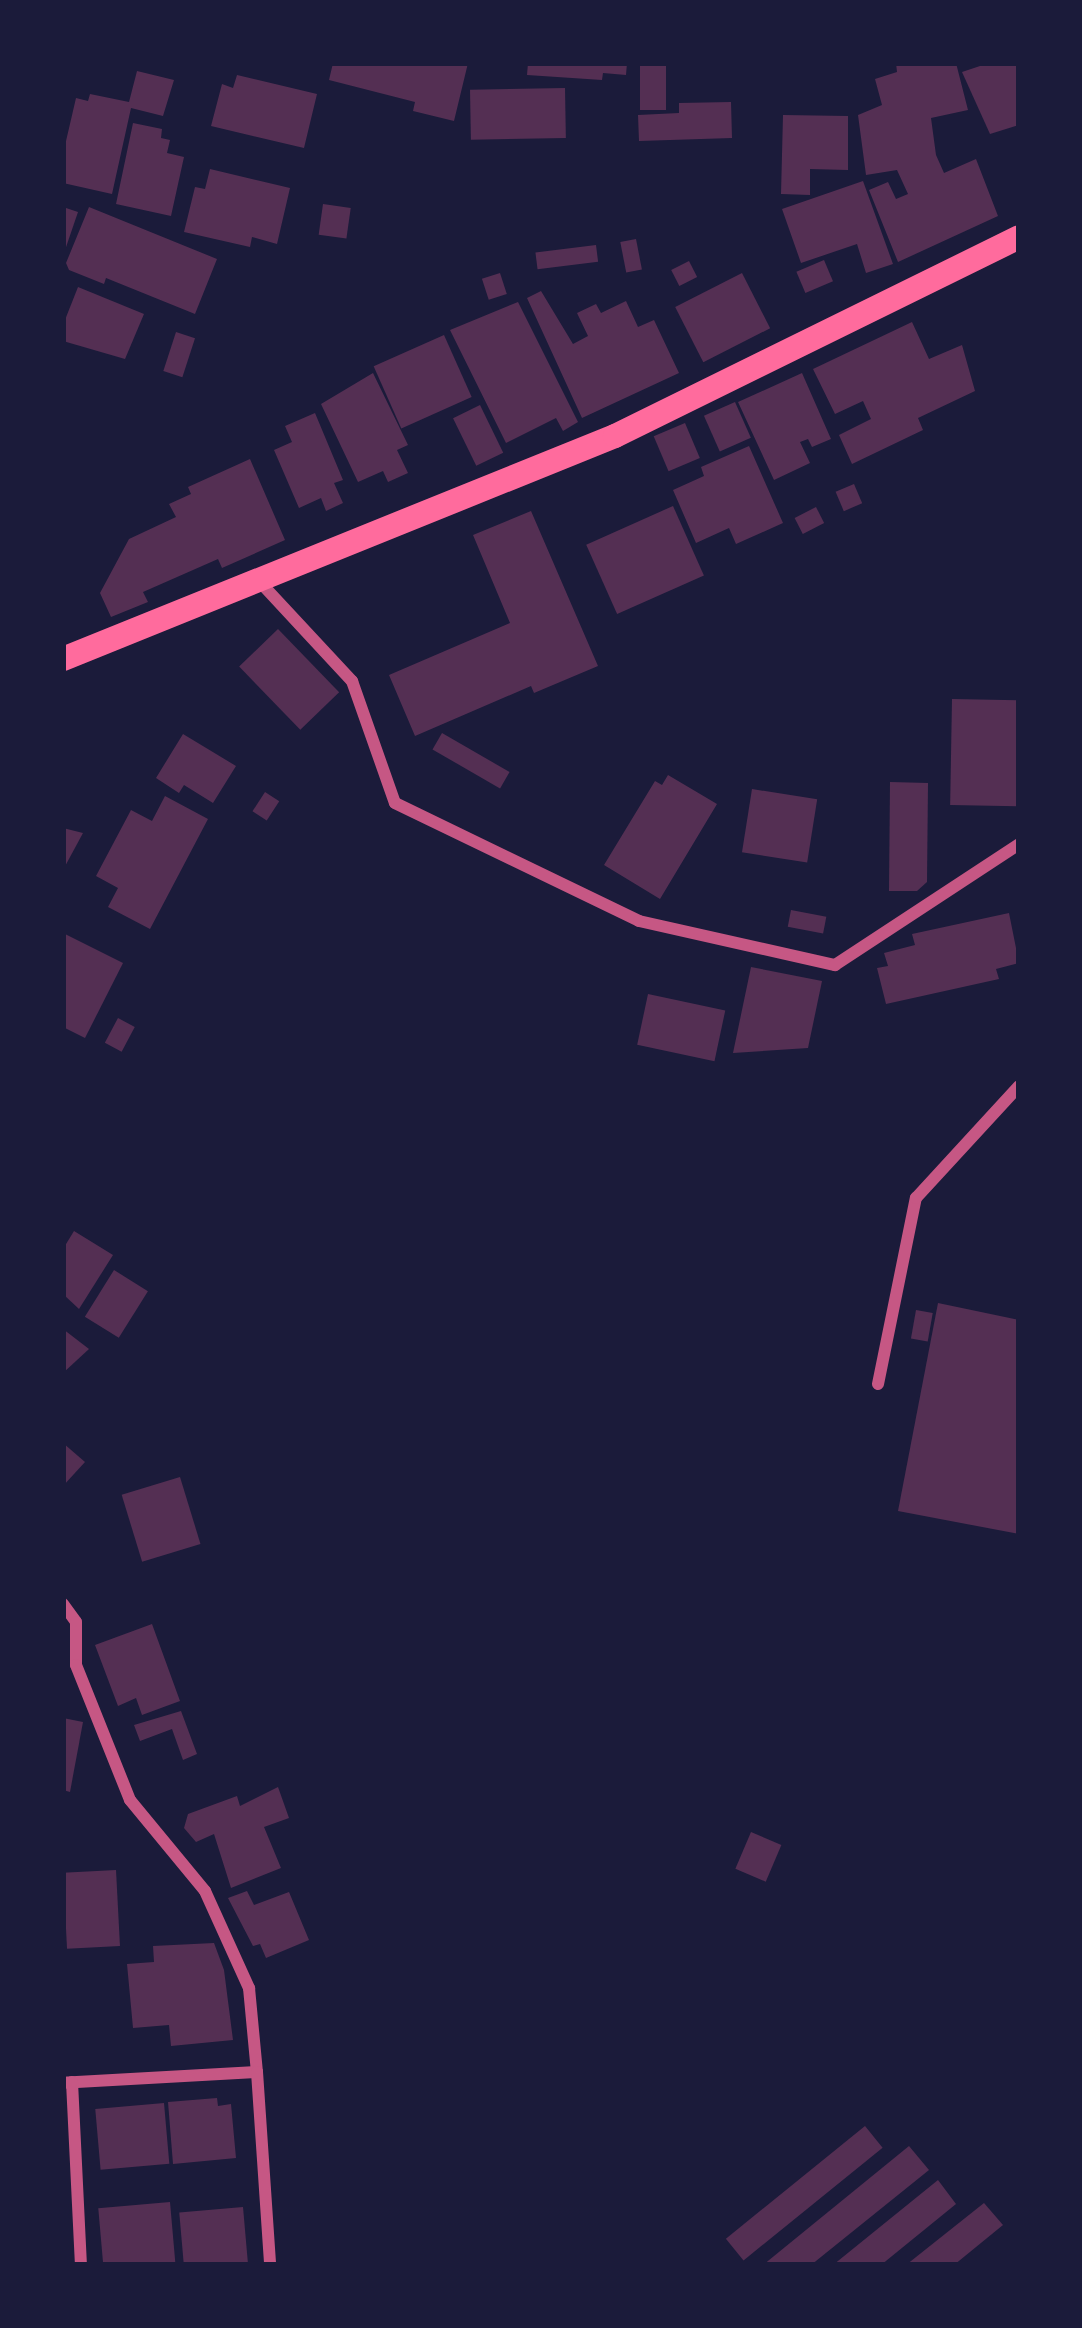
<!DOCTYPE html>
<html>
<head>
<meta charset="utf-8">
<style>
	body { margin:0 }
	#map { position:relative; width:1082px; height:2328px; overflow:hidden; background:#1b1b3a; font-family:Poppins,sans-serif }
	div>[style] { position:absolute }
	.building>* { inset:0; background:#542f53; transform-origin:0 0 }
	.minor>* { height:12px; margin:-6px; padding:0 6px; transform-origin:6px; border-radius:6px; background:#c65784 }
	.secondary>* { height:24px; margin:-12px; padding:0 12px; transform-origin:12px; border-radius:12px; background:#ff6b9d }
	span { translate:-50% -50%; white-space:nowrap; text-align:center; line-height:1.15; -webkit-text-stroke:10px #1b1b3a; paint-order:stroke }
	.frame { position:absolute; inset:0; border:66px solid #1b1b3a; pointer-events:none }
</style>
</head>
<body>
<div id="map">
	<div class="building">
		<div style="clip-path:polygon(333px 63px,468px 63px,454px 121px,413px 111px,415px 102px,329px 80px)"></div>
		<div style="clip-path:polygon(528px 63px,627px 63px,626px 75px,603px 73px,602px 80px,527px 75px)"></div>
		<div style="left:640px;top:63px;width:26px;height:47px"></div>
		<div style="clip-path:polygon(896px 63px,956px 63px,968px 110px,931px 118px,936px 155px,944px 173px,976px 159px,998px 216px,898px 262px,869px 190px,888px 182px,896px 199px,908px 194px,897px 170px,866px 175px,858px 115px,882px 105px,875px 79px,897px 72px)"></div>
		<div style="clip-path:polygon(989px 63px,1019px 63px,1019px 125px,990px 134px,962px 72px)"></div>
		<div style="clip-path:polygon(137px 71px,174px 80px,163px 116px,131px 108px,112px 194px,63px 183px,63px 154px,76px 98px,88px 101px,90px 94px,129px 102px)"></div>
		<div style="clip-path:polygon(237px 75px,317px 94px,304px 148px,211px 126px,222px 84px,233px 88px)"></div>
		<div style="left:565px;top:88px;width:50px;height:95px;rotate:89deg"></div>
		<div style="clip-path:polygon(731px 102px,732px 138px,639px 141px,638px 115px,679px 113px,679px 103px)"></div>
		<div style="clip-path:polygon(783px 115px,848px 116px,848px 170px,810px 169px,810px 195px,781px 194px)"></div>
		<div style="clip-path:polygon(133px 123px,162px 129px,161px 138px,170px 140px,167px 153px,184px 157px,171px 216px,116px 204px)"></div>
		<div style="clip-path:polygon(210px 169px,290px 188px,277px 244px,252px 237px,250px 247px,184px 232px,195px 187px,205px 189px)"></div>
		<div style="clip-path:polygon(863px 181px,893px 264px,866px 273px,857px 244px,801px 263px,782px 209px)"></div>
		<div style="left:323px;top:204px;width:28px;height:31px;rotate:8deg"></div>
		<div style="clip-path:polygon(63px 207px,78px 212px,64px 253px,63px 253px)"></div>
		<div style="clip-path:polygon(89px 207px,217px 259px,195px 314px,106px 278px,104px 284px,69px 270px,66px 263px)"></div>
		<div style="left:636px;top:239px;width:31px;height:16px;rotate:79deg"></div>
		<div style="left:596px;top:245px;width:17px;height:61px;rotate:83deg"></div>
		<div style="left:824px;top:260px;width:23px;height:30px;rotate:67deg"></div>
		<div style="left:689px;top:261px;width:18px;height:20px;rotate:63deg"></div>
		<div style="left:500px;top:273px;width:22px;height:19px;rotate:72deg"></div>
		<div style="left:742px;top:273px;width:62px;height:75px;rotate:63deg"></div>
		<div style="clip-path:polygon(78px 287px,144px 314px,125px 359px,63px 341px,63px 325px)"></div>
		<div style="clip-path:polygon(541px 291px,573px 344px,588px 336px,577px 313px,596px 304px,601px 313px,626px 301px,638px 327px,654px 320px,679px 373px,582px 418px,527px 298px)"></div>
		<div style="clip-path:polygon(518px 302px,578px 422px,563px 431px,556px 418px,506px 443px,450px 330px)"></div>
		<div style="clip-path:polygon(912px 322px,929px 359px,962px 345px,975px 391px,918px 418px,923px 430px,852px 464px,839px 435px,871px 419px,863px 401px,835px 414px,813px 369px)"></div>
		<div style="left:176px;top:332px;width:20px;height:41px;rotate:18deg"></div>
		<div style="left:444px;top:335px;width:68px;height:77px;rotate:66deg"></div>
		<div style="clip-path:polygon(373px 373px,408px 445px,397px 450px,408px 473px,388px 482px,383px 471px,358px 482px,321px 404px)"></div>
		<div style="clip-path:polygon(802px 373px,831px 439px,812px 447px,808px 439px,800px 442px,810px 463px,774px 480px,738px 402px)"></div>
		<div style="left:735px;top:402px;width:39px;height:34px;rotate:66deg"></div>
		<div style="left:480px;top:405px;width:53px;height:30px;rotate:64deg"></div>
		<div style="clip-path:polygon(315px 413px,343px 480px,334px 483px,343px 503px,326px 511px,321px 498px,299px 508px,274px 450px,292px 442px,285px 426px)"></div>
		<div style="left:685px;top:423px;width:38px;height:34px;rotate:67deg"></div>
		<div style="clip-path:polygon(749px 446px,783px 523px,736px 544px,729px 528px,696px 543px,673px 490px,704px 476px,701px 467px)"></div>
		<div style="clip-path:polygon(250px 459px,285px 540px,222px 568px,218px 559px,143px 592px,148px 602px,111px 617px,100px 593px,129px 539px,176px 517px,169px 504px,191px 494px,188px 487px)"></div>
		<div style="left:854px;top:484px;width:21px;height:20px;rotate:67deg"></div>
		<div style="left:673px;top:506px;width:76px;height:95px;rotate:66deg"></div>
		<div style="left:816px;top:507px;width:18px;height:24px;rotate:63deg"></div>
		<div style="clip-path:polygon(531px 511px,598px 666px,534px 693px,531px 686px,415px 736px,389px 675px,510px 623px,473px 535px)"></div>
		<div style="left:278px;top:629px;width:88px;height:54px;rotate:46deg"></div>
		<div style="left:952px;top:699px;width:67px;height:106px;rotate:1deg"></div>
		<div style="left:442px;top:733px;width:78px;height:19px;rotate:30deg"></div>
		<div style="clip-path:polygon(183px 734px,236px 766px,213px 803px,184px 785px,179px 793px,156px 778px)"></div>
		<div style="clip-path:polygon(668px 775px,717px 804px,660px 899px,604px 865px,655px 781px,662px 785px)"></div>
		<div style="clip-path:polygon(890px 782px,928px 783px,927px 882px,917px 891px,889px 891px)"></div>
		<div style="left:752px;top:789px;width:66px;height:64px;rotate:9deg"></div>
		<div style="left:265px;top:792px;width:17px;height:23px;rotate:33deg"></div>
		<div style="clip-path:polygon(165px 796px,208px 819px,150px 929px,108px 907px,118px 888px,96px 876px,131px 810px,152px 821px)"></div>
		<div style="clip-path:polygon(63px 828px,83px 833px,63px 870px)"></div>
		<div style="left:791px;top:910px;width:36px;height:17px;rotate:11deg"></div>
		<div style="clip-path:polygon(1009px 913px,1019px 963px,996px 969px,999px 979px,886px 1004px,877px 968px,888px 966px,884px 953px,915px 945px,912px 934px)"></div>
		<div style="clip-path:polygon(63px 933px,123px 963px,85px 1038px,63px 1027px)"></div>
		<div style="clip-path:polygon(751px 967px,822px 981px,808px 1048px,733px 1053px)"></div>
		<div style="left:648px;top:994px;width:79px;height:52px;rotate:12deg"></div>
		<div style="left:118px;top:1018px;width:19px;height:28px;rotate:28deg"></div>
		<div style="clip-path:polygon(74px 1231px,113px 1255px,79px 1309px,63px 1294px,63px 1249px)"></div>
		<div style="left:114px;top:1270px;width:40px;height:55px;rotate:32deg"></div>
		<div style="clip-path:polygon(938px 1303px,1019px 1320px,1019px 1534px,898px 1511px)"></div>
		<div style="left:916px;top:1310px;width:17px;height:29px;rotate:10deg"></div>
		<div style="clip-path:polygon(63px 1329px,89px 1349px,63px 1373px)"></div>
		<div style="clip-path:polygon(63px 1443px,85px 1462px,63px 1486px)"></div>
		<div style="left:180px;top:1477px;width:70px;height:61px;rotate:73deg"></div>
		<div style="clip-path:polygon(152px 1624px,180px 1701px,142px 1715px,136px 1698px,118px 1706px,95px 1645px)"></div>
		<div style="clip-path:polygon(181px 1711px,197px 1754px,183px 1760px,172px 1729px,140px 1741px,134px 1725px)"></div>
		<div style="clip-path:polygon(63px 1718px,83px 1722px,70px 1792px,63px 1790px)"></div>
		<div style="clip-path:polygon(278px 1787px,289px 1818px,264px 1827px,281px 1868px,231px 1888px,214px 1834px,196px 1842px,184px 1828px,188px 1814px,237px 1796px,240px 1806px)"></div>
		<div style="left:751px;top:1832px;width:33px;height:40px;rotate:23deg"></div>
		<div style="left:116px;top:1870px;width:76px;height:53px;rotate:87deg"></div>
		<div style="clip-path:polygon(247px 1891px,254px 1905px,289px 1892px,309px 1940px,266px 1958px,260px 1944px,253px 1946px,228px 1898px)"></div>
		<div style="clip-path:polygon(214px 1943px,224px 1970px,233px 2040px,171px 2046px,169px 2025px,133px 2028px,127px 1964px,154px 1962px,153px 1946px)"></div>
		<div style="clip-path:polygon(217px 2098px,218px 2106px,231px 2104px,236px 2158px,173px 2164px,168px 2102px)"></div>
		<div style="left:164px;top:2103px;width:61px;height:69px;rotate:85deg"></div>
		<div style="left:865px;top:2126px;width:28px;height:179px;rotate:51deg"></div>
		<div style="clip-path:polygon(909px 2146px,929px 2170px,811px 2265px,763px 2265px)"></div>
		<div style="clip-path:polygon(938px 2180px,956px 2204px,881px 2265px,833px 2265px)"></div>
		<div style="left:170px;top:2202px;width:63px;height:72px;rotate:85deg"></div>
		<div style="clip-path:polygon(984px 2203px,1003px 2225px,954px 2265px,906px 2265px)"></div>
		<div style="left:243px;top:2207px;width:58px;height:64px;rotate:85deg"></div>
	</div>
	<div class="minor">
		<div style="left:259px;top:581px;width:137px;rotate:47.1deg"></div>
		<div style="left:352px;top:681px;width:129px;rotate:70.6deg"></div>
		<div style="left:395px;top:803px;width:271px;rotate:25.8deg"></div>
		<div style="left:639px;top:921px;width:201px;rotate:12.7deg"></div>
		<div style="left:835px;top:965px;width:220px;rotate:-33.3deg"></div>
		<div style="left:878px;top:1384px;width:190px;rotate:-78.5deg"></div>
		<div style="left:916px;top:1198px;width:152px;rotate:-47.4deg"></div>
		<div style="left:63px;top:1604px;width:22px;rotate:54deg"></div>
		<div style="left:76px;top:1622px;width:43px;rotate:90deg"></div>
		<div style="left:76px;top:1665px;width:145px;rotate:68.2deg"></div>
		<div style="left:130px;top:1800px;width:118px;rotate:50.5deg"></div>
		<div style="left:205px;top:1891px;width:107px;rotate:65.6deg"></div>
		<div style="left:249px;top:1988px;width:84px;rotate:84.6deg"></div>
		<div style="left:257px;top:2072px;width:194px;rotate:176.8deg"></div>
		<div style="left:257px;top:2072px;width:193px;rotate:86.1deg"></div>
		<div style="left:72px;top:2082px;width:183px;rotate:87.2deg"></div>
	</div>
	<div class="secondary">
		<div style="left:63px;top:659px;width:595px;rotate:-22deg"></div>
		<div style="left:615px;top:436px;width:450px;rotate:-26.2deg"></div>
	</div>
	<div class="frame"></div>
</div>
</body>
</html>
